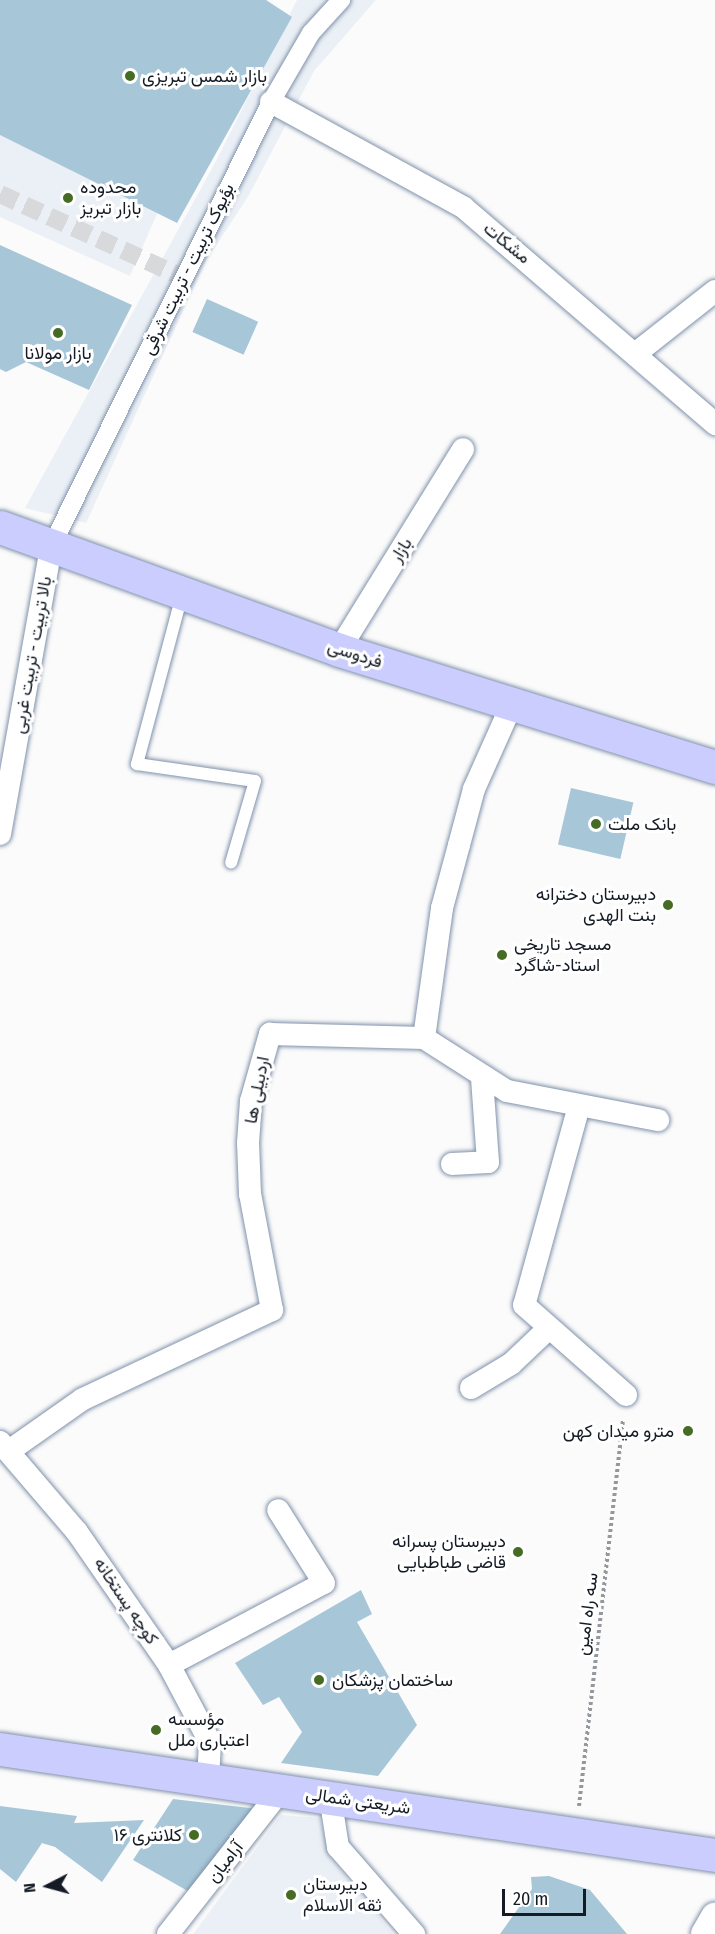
<!DOCTYPE html>
<html>
<head>
<meta charset="utf-8">
<style>
	body { margin:0 }
	#map { position:relative; width:715px; height:1934px; overflow:hidden; background:#fbfbfb; font-family:"Fira Sans Condensed",Vazirmatn,sans-serif }
	div>[style] { position:absolute }
	.built>* { inset:0; background:#ebf0f6 }
	.building>* { inset:0; background:#a7c7d8; transform-origin:0 0 }
	.pedestrian-tunnel>* { height:18px; margin-top:-9px; transform-origin:0; background:repeating-linear-gradient(90deg,#d8d9db 0 18px,transparent 0 27px) }
	.path>* { height:4px; margin-top:-2px; transform-origin:0; background:repeating-linear-gradient(90deg,#94989c 0 3px,transparent 0 6px) }
	.roads { filter:drop-shadow(0 0 2px #8092ab) drop-shadow(0 0 2px #8092ab) }
	.service>* { height:12px; margin:-6px; padding:0 6px; transform-origin:6px; border-radius:6px; background:#fff }
	.pedestrian>* { height:18px; margin:-9px; padding:0 9px; transform-origin:9px; border-radius:9px; background:#fff }
	.minor>* { height:22px; margin:-11px; padding:0 11px; transform-origin:11px; border-radius:11px; background:#fff }
	.tertiary>* { height:28px; margin:-14px; padding:0 14px; transform-origin:14px; border-radius:14px; background:#fff }
	.primary>* { height:33px; margin:-16.5px; padding:0 16.5px; transform-origin:16.5px; border-radius:16.5px; background:#cacdfe }
	.dots>* { width:16px; height:16px; translate:-50% -50%; box-sizing:border-box; border:3px solid #fff; border-radius:50% }
	span { translate:-50% -50%; white-space:nowrap; text-align:center; line-height:1.15; -webkit-text-stroke:6px #fff; paint-order:stroke }
	.poi-label { font-size:18px; color:#141b25 }
	.left { translate:0 -50%; text-align:left }
	.right { translate:-100% -50%; text-align:right }
	.street-label { font-size:18px; color:#141b25 }
	.north { position:absolute; left:18px; top:1856px; width:60px; height:60px; -webkit-text-stroke:4px #fff; paint-order:stroke; rotate:264deg; font-size:16px; font-weight:700; line-height:24px; text-align:center; color:#141b25 }
	.north::after { content:''; display:block; margin:auto; width:21px; height:27px; background:#141b25; clip-path:polygon(50% 0,100% 100%,50% 72%,0 100%) }
	.scale { position:absolute; left:502px; top:1889px; width:84px; height:27px; box-sizing:border-box; border:3px solid #141b25; border-top:0; padding-left:8px; font-size:18px; line-height:21px; white-space:nowrap; color:#141b25; -webkit-text-stroke:4px #fff; paint-order:stroke }
</style>
</head>
<body>
<div id="map">
	<div class="built">
		<div style="clip-path:polygon(297px 0,376px 0,314px 71px,249px 195px,206px 261px,86px 523px,25px 508px,216px 161px)"></div>
		<div style="clip-path:polygon(0 135px,159px 209px,130px 276px,0 217px)"></div>
		<div style="clip-path:polygon(281px 1815px,320px 1818px,329px 1856px,393px 1934px,193px 1934px)"></div>
	</div>
	<div class="building">
		<div style="clip-path:polygon(0 0,266px 0,292px 17px,177px 223px,0 135px)"></div>
		<div style="clip-path:polygon(0 245px,132px 305px,89px 390px,26px 362px,6px 372px,0 369px)"></div>
		<div style="left:207px;top:299px;width:56px;height:36px;rotate:24deg"></div>
		<div style="left:571px;top:788px;width:64px;height:58px;rotate:13deg"></div>
		<div style="clip-path:polygon(361px 1590px,372px 1614px,357px 1622px,417px 1725px,378px 1776px,281px 1763px,302px 1732px,279px 1697px,263px 1705px,235px 1663px)"></div>
		<div style="clip-path:polygon(173px 1799px,258px 1809px,193px 1894px,133px 1860px)"></div>
		<div style="clip-path:polygon(0 1806px,77px 1816px,74px 1823px,144px 1820px,102px 1882px,55px 1847px,42px 1843px,16px 1882px,0 1869px)"></div>
		<div style="clip-path:polygon(549px 1876px,590px 1890px,627px 1934px,500px 1934px,532px 1889px,531px 1877px)"></div>
	</div>
	<div class="pedestrian-tunnel">
		<div style="left:0;top:194px;width:202px;rotate:24.5deg"></div>
	</div>
	<div class="path">
		<div style="left:579px;top:1806px;width:388px;rotate:-83.5deg"></div>
	</div>
	<div class="roads">
		<div class="service">
			<div style="left:182px;top:595px;width:175px;rotate:104.9deg"></div>
			<div style="left:137px;top:764px;width:119px;rotate:8.2deg"></div>
			<div style="left:255px;top:781px;width:85px;rotate:106.3deg"></div>
		</div>
		<div class="pedestrian">
			<div style="left:51px;top:547px;width:496px;rotate:-63.7deg"></div>
			<div style="left:271px;top:102px;width:80px;rotate:-59.9deg"></div>
			<div style="left:311px;top:33px;width:45px;rotate:-47.7deg"></div>
		</div>
		<div class="minor">
			<div style="left:271px;top:102px;width:219px;rotate:28.7deg"></div>
			<div style="left:463px;top:207px;width:333px;rotate:40.7deg"></div>
			<div style="left:635px;top:354px;width:102px;rotate:-38.2deg"></div>
			<div style="left:339px;top:650px;width:236px;rotate:-58.3deg"></div>
			<div style="left:0;top:834px;width:291px;rotate:-79.9deg"></div>
			<div style="left:424px;top:1038px;width:131px;rotate:-82.1deg"></div>
			<div style="left:442px;top:908px;width:65px;rotate:-74.9deg"></div>
			<div style="left:459px;top:845px;width:58px;rotate:-75deg"></div>
			<div style="left:474px;top:789px;width:93px;rotate:-65.9deg"></div>
			<div style="left:579px;top:1106px;width:206px;rotate:105.4deg"></div>
			<div style="left:524px;top:1305px;width:136px;rotate:41.4deg"></div>
			<div style="left:452px;top:1164px;width:36px;rotate:-3deg"></div>
			<div style="left:488px;top:1162px;width:83px;rotate:-94.1deg"></div>
			<div style="left:471px;top:1388px;width:47px;rotate:-31deg"></div>
			<div style="left:511px;top:1364px;width:52px;rotate:-43.5deg"></div>
			<div style="left:0;top:1442px;width:118px;rotate:49.5deg"></div>
			<div style="left:77px;top:1532px;width:162px;rotate:55.3deg"></div>
			<div style="left:169px;top:1665px;width:87px;rotate:62deg"></div>
			<div style="left:210px;top:1742px;width:39px;rotate:93deg"></div>
			<div style="left:9px;top:1451px;width:90px;rotate:-35.1deg"></div>
			<div style="left:83px;top:1399px;width:209px;rotate:-25.2deg"></div>
			<div style="left:272px;top:1310px;width:118px;rotate:-100.7deg"></div>
			<div style="left:250px;top:1194px;width:51px;rotate:-92.2deg"></div>
			<div style="left:248px;top:1143px;width:42px;rotate:-85.9deg"></div>
			<div style="left:251px;top:1101px;width:70px;rotate:-74.2deg"></div>
			<div style="left:270px;top:1034px;width:154px;rotate:1.5deg"></div>
			<div style="left:424px;top:1038px;width:98px;rotate:32.6deg"></div>
			<div style="left:507px;top:1091px;width:154px;rotate:10.9deg"></div>
			<div style="left:169px;top:1665px;width:175px;rotate:-27.9deg"></div>
			<div style="left:324px;top:1583px;width:86px;rotate:-122.2deg"></div>
			<div style="left:330px;top:1796px;width:52px;rotate:81.1deg"></div>
			<div style="left:338px;top:1847px;width:116px;rotate:48.9deg"></div>
			<div style="left:168px;top:1934px;width:183px;rotate:-51.9deg"></div>
		</div>
		<div class="tertiary">
			<div style="left:705px;top:1934px;width:20px;rotate:-60deg"></div>
		</div>
		<div class="primary">
			<div style="left:0;top:527px;width:361px;rotate:19.9deg"></div>
			<div style="left:339px;top:650px;width:394px;rotate:17.3deg"></div>
			<div style="left:0;top:1749px;width:723px;rotate:8.43deg"></div>
		</div>
	</div>
	<div class="dots">
		<div style="left:130px;top:76px;background:#466b24"></div>
		<div style="left:68px;top:198px;background:#466b24"></div>
		<div style="left:58px;top:333px;background:#466b24"></div>
		<div style="left:596px;top:824px;background:#466b24"></div>
		<div style="left:668px;top:905px;background:#466b24"></div>
		<div style="left:502px;top:955px;background:#466b24"></div>
		<div style="left:688px;top:1431px;background:#466b24"></div>
		<div style="left:518px;top:1552px;background:#466b24"></div>
		<div style="left:319px;top:1680px;background:#466b24"></div>
		<div style="left:156px;top:1730px;background:#466b24"></div>
		<div style="left:194px;top:1835px;background:#466b24"></div>
		<div style="left:291px;top:1895px;background:#466b24"></div>
	</div>
	<div class="poi-label">
		<span class="left" style="left:142px;top:76px">بازار شمس تبریزی</span>
		<span class="left" style="left:80px;top:198px">محدوده<br>بازار تبریز</span>
		<span style="left:58px;top:353px">بازار مولانا</span>
		<span class="left" style="left:608px;top:824px">بانک ملت</span>
		<span class="right" style="left:656px;top:905px">دبیرستان دخترانه<br>بنت الهدی</span>
		<span class="left" style="left:514px;top:955px">مسجد تاریخی<br>استاد-شاگرد</span>
		<span class="right" style="left:674px;top:1431px">مترو میدان کهن</span>
		<span class="right" style="left:506px;top:1552px">دبیرستان پسرانه<br>قاضی طباطبایی</span>
		<span class="left" style="left:332px;top:1680px">ساختمان پزشکان</span>
		<span class="left" style="left:168px;top:1730px">مؤسسه<br>اعتباری ملل</span>
		<span class="right" style="left:182px;top:1835px">کلانتری ۱۶</span>
		<span class="left" style="left:303px;top:1895px">دبیرستان<br>ثقه الاسلام</span>
	</div>
	<div class="street-label">
		<span style="left:507px;top:243px;rotate:39deg">مشکات</span>
		<span style="left:188px;top:269px;rotate:-64deg">بؤیوک تربیت - تربیت شرقی</span>
		<span style="left:401px;top:550px;rotate:-58deg">بازار</span>
		<span style="left:355px;top:654px;rotate:18deg">فردوسی</span>
		<span style="left:32px;top:655px;rotate:-80deg">بالا تربیت - تربیت غربی</span>
		<span style="left:257px;top:1090px;rotate:-79deg">اردبیلی ها</span>
		<span style="left:126px;top:1601px;rotate:56deg">کوچه پستخانه</span>
		<span style="left:587px;top:1614px;rotate:-83deg">سه راه امین</span>
		<span style="left:358px;top:1801px;rotate:8deg">شریعتی شمالی</span>
		<span style="left:225px;top:1862px;rotate:-52deg">آرامیان</span>
	</div>
	<div class="north">N</div>
	<div class="scale">20 m</div>
</div>
</body>
</html>
